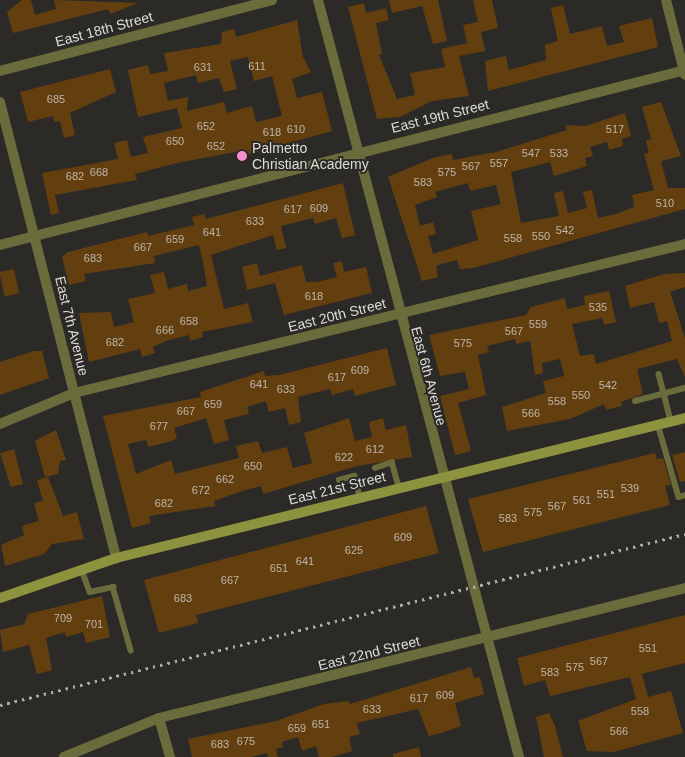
<!DOCTYPE html>
<html>
<head>
<meta charset="utf-8">
<style>
	body { margin:0 }
	#map { position:relative; width:685px; height:757px; overflow:hidden; background:#2c2a27; font-family:Helvetica,sans-serif }
	div>[style] { position:absolute }
	.building>* { inset:0; background:#633f10; transform-origin:0 0 }
	.service>* { height:5.5px; margin:-2.75px; padding:0 2.75px; transform-origin:2.75px; border-radius:2.75px; background:#696d3b }
	.minor>* { height:10px; margin:-5px; padding:0 5px; transform-origin:5px; border-radius:5px; background:#696d3b }
	.tertiary>* { height:10px; margin:-5px; padding:0 5px; transform-origin:5px; border-radius:5px; background:#696d3b }
	.secondary>* { height:10px; margin:-5px; padding:0 5px; transform-origin:5px; border-radius:5px; background:#8d923f }
	.rail>* { height:3px; margin-top:-1.5px; transform-origin:0; background:repeating-linear-gradient(90deg,#adacaa 0 2.5px,transparent 0 7.5px) }
	.dots>* { width:14px; height:14px; translate:-50% -50%; box-sizing:border-box; border:2px solid #2c2a27; border-radius:50% }
	span { translate:-50% -50%; white-space:nowrap; text-align:center; line-height:1.15; -webkit-text-stroke:4px #2c2a27; paint-order:stroke }
	.number-label { font-size:11px; color:#beb5a8 }
	.number-label span { -webkit-text-stroke-width:0 }
	.street-label { font-size:14px; color:#dddcda }
	.poi-label { font-size:14px; color:#dddcda }
	.left { translate:0 -50%; text-align:left }
</style>
</head>
<body>
<div id="map">
	<div class="building">
		<div style="clip-path:polygon(22px 0,31px 0,35px 15px,56px 9px,54px 0,138px 3px,110px 14px,108px 9px,13px 33px,7px 12px)"></div>
		<div style="clip-path:polygon(389px 0,438px 0,447px 41px,433px 44px,422px 6px,392px 13px)"></div>
		<div style="clip-path:polygon(473px 0,492px 0,498px 28px,481px 32px,485px 51px,459px 56px,469px 96px,432px 101px,400px 117px,377px 119px,348px 7px,364px 3px,366px 13px,386px 8px,389px 20px,376px 23px,382px 54px,379px 55px,397px 99px,415px 95px,410px 73px,445px 67px,441px 49px,467px 43px,463px 25px,478px 22px)"></div>
		<div style="clip-path:polygon(563px 5px,570px 34px,602px 26px,607px 46px,624px 42px,619px 26px,652px 18px,658px 47px,488px 91px,485px 61px,506px 56px,509px 70px,546px 60px,545px 45px,558px 41px,551px 8px)"></div>
		<div style="clip-path:polygon(evenodd,297px 20px,303px 57px,311px 72px,292px 79px,297px 98px,322px 92px,332px 131px,242px 156px,241px 151px,177px 163px,135px 174px,137px 180px,55px 195px,59px 213px,51px 215px,42px 173px,118px 159px,114px 143px,127px 140px,131px 157px,148px 153px,143px 137px,182px 128px,177px 108px,138px 117px,128px 70px,148px 65px,150px 74px,168px 71px,164px 53px,221px 44px,222px 32px,234px 29px,236px 37px,297px 20px,248px 57px,254px 81px,272px 76px,282px 116px,256px 122px,252px 106px,227px 113px,224px 102px,187px 111px,188px 97px,168px 101px,164px 83px,196px 75px,198px 83px,219px 78px,224px 92px,237px 89px,230px 61px,248px 57px)"></div>
		<div style="clip-path:polygon(110px 69px,116px 92px,70px 113px,75px 135px,64px 138px,60px 121px,54px 122px,53px 116px,28px 122px,20px 92px)"></div>
		<div style="clip-path:polygon(evenodd,661px 102px,681px 156px,661px 161px,668px 188px,685px 188px,685px 209px,473px 268px,460px 269px,457px 260px,441px 264px,436px 266px,438px 277px,422px 281px,388px 177px,433px 158px,452px 154px,453px 160px,496px 152px,567px 130px,566px 125px,585px 126px,625px 113px,631px 136px,622px 139px,623px 146px,609px 150px,607px 142px,590px 147px,593px 156px,585px 158px,587px 166px,554px 176px,550px 162px,511px 172px,521px 223px,559px 216px,554px 193px,563px 191px,568px 213px,587px 208px,583px 192px,592px 190px,598px 218px,616px 214px,634px 207px,632px 195px,654px 190px,644px 154px,649px 153px,646px 140px,651px 139px,642px 107px,661px 102px,468px 183px,470px 191px,496px 185px,501px 204px,471px 211px,478px 240px,433px 254px,428px 236px,436px 234px,433px 222px,420px 226px,415px 205px,437px 197px,435px 192px,468px 183px)"></div>
		<div style="clip-path:polygon(343px 183px,355px 235px,342px 238px,336px 218px,315px 224px,313px 218px,281px 226px,286px 248px,277px 250px,273px 235px,211px 255px,224px 309px,248px 303px,253px 322px,202px 332px,203px 337px,190px 341px,189px 335px,166px 341px,153px 347px,155px 353px,142px 357px,140px 349px,89px 362px,79px 313px,111px 312px,114px 327px,134px 322px,128px 299px,155px 293px,150px 275px,164px 272px,168px 289px,187px 284px,188px 291px,207px 286px,203px 262px,199px 245px,154px 256px,155px 263px,84px 274px,86px 281px,69px 285px,62px 257px,68px 252px,147px 232px,148px 236px,194px 225px,192px 217px,204px 214px,206px 219px)"></div>
		<div style="clip-path:polygon(342px 261px,344px 272px,366px 267px,372px 293px,284px 315px,275px 283px,247px 290px,242px 267px,257px 263px,260px 276px,302px 265px,306px 282px,317px 282px,337px 277px,333px 263px)"></div>
		<div style="left:14px;top:269px;width:25px;height:15px;rotate:78deg"></div>
		<div style="clip-path:polygon(685px 273px,685px 287px,670px 292px,685px 338px,685px 377px,677px 359px,637px 369px,643px 394px,621px 402px,622px 406px,606px 410px,604px 404px,570px 419px,507px 431px,502px 407px,546px 393px,543px 381px,564px 376px,560px 359px,542px 363px,543px 373px,535px 375px,530px 341px,516px 344px,515px 339px,487px 346px,489px 352px,478px 355px,486px 395px,458px 403px,471px 451px,455px 455px,440px 396px,469px 389px,465px 372px,440px 376px,429px 335px,526px 315px,531px 307px,565px 298px,567px 309px,585px 305px,584px 296px,609px 291px,616px 322px,604px 325px,602px 318px,572px 324px,580px 356px,594px 354px,596px 364px,672px 341px,667px 321px,659px 323px,654px 302px,630px 308px,625px 286px,664px 274px)"></div>
		<div style="clip-path:polygon(387px 348px,396px 385px,355px 396px,353px 389px,332px 395px,330px 389px,298px 397px,301px 422px,289px 425px,285px 408px,269px 412px,266px 401px,247px 407px,249px 414px,224px 420px,229px 440px,214px 444px,206px 418px,174px 428px,177px 438px,172px 441px,148px 447px,146px 440px,128px 444px,136px 474px,171px 460px,175px 474px,239px 458px,236px 446px,258px 441px,262px 453px,287px 447px,293px 468px,312px 463px,304px 433px,349px 418px,355px 441px,372px 437px,369px 422px,383px 418px,386px 430px,406px 425px,412px 457px,357px 466px,263px 494px,261px 486px,239px 492px,214px 501px,215px 506px,149px 516px,151px 523px,132px 528px,103px 416px,201px 397px,200px 392px,264px 371px,265px 376px,279px 375px)"></div>
		<div style="clip-path:polygon(34px 351px,42px 351px,49px 378px,0 395px,0 362px)"></div>
		<div style="clip-path:polygon(56px 430px,66px 460px,60px 461px,58px 474px,45px 477px,35px 441px)"></div>
		<div style="clip-path:polygon(14px 449px,23px 484px,11px 487px,0 453px)"></div>
		<div style="clip-path:polygon(685px 452px,685px 481px,680px 482px,672px 455px)"></div>
		<div style="clip-path:polygon(655px 453px,657px 459px,663px 458px,671px 485px,665px 486px,670px 505px,483px 552px,468px 499px)"></div>
		<div style="clip-path:polygon(48px 477px,63px 516px,77px 512px,84px 539px,52px 544px,44px 554px,5px 566px,1px 545px,24px 535px,22px 526px,39px 521px,34px 503px,43px 501px,37px 480px)"></div>
		<div style="clip-path:polygon(426px 506px,439px 553px,196px 615px,198px 623px,159px 633px,144px 580px)"></div>
		<div style="clip-path:polygon(102px 596px,110px 637px,86px 643px,83px 632px,66px 637px,65px 632px,46px 638px,52px 670px,37px 674px,29px 645px,3px 652px,0 630px,24px 624px,28px 614px)"></div>
		<div style="clip-path:polygon(685px 615px,685px 663px,642px 674px,648px 697px,671px 691px,683px 733px,614px 752px,587px 751px,578px 721px,636px 699px,630px 677px,550px 696px,545px 680px,524px 686px,517px 658px)"></div>
		<div style="clip-path:polygon(471px 667px,474px 678px,480px 677px,484px 694px,455px 703px,461px 726px,441px 733px,429px 736px,418px 709px,357px 723px,360px 734px,349px 737px,352px 751px,332px 757px,319px 757px,316px 746px,302px 751px,298px 737px,282px 742px,283px 747px,276px 749px,278px 757px,268px 757px,267px 753px,251px 757px,192px 757px,188px 739px,276px 721px,324px 704px,349px 701px,350px 704px)"></div>
		<div style="clip-path:polygon(549px 713px,555px 726px,563px 757px,544px 757px,536px 717px)"></div>
		<div style="clip-path:polygon(419px 747px,421px 757px,393px 757px,393px 754px)"></div>
	</div>
	<div class="service">
		<div style="left:659px;top:374px;width:49px;rotate:75.7deg"></div>
		<div style="left:635px;top:401px;width:52px;rotate:-14.6deg"></div>
		<div style="left:658px;top:424px;width:76px;rotate:74deg"></div>
		<div style="left:679px;top:497px;width:6px;rotate:-18deg"></div>
		<div style="left:375px;top:468px;width:18px;rotate:-19deg"></div>
		<div style="left:392px;top:462px;width:25px;rotate:74deg"></div>
		<div style="left:339px;top:480px;width:16px;rotate:-15deg"></div>
		<div style="left:354px;top:476px;width:21px;rotate:73deg"></div>
		<div style="left:82px;top:570px;width:23px;rotate:70deg"></div>
		<div style="left:90px;top:592px;width:24px;rotate:-12deg"></div>
		<div style="left:113px;top:587px;width:66px;rotate:74.1deg"></div>
	</div>
	<div class="minor">
		<div style="left:666px;top:0;width:77px;rotate:75.8deg"></div>
		<div style="left:0;top:71px;width:281px;rotate:-14.6deg"></div>
		<div style="left:0;top:102px;width:471px;rotate:75.7deg"></div>
		<div style="left:0;top:245px;width:707px;rotate:-14.33deg"></div>
		<div style="left:0;top:424px;width:80px;rotate:-22.7deg"></div>
		<div style="left:74px;top:393px;width:629px;rotate:-13.7deg"></div>
		<div style="left:159px;top:718px;width:41px;rotate:74.2deg"></div>
		<div style="left:64px;top:757px;width:103px;rotate:-22.3deg"></div>
		<div style="left:159px;top:718px;width:542px;rotate:-13.88deg"></div>
	</div>
	<div class="tertiary">
		<div style="left:318px;top:0;width:783px;rotate:75.13deg"></div>
	</div>
	<div class="secondary">
		<div style="left:0;top:598px;width:123px;rotate:-19deg"></div>
		<div style="left:116px;top:558px;width:586px;rotate:-13.82deg"></div>
	</div>
	<div class="rail">
		<div style="left:0;top:705px;width:706px;rotate:-14.02deg"></div>
	</div>
	<div class="dots">
		<div style="left:242px;top:156px;background:#f590d1"></div>
	</div>
	<div class="number-label">
		<span style="left:257px;top:66px">611</span>
		<span style="left:203px;top:67px">631</span>
		<span style="left:56px;top:99px">685</span>
		<span style="left:206px;top:126px">652</span>
		<span style="left:296px;top:129px">610</span>
		<span style="left:615px;top:129px">517</span>
		<span style="left:272px;top:132px">618</span>
		<span style="left:175px;top:141px">650</span>
		<span style="left:216px;top:146px">652</span>
		<span style="left:531px;top:153px">547</span>
		<span style="left:559px;top:153px">533</span>
		<span style="left:499px;top:163px">557</span>
		<span style="left:471px;top:166px">567</span>
		<span style="left:99px;top:172px">668</span>
		<span style="left:447px;top:172px">575</span>
		<span style="left:75px;top:176px">682</span>
		<span style="left:423px;top:182px">583</span>
		<span style="left:665px;top:203px">510</span>
		<span style="left:319px;top:208px">609</span>
		<span style="left:293px;top:209px">617</span>
		<span style="left:255px;top:221px">633</span>
		<span style="left:565px;top:230px">542</span>
		<span style="left:212px;top:232px">641</span>
		<span style="left:541px;top:236px">550</span>
		<span style="left:513px;top:238px">558</span>
		<span style="left:175px;top:239px">659</span>
		<span style="left:143px;top:247px">667</span>
		<span style="left:93px;top:258px">683</span>
		<span style="left:314px;top:296px">618</span>
		<span style="left:598px;top:307px">535</span>
		<span style="left:189px;top:321px">658</span>
		<span style="left:538px;top:324px">559</span>
		<span style="left:165px;top:330px">666</span>
		<span style="left:514px;top:331px">567</span>
		<span style="left:115px;top:342px">682</span>
		<span style="left:463px;top:343px">575</span>
		<span style="left:360px;top:370px">609</span>
		<span style="left:337px;top:377px">617</span>
		<span style="left:259px;top:384px">641</span>
		<span style="left:608px;top:385px">542</span>
		<span style="left:286px;top:389px">633</span>
		<span style="left:581px;top:395px">550</span>
		<span style="left:557px;top:401px">558</span>
		<span style="left:213px;top:404px">659</span>
		<span style="left:186px;top:411px">667</span>
		<span style="left:531px;top:413px">566</span>
		<span style="left:159px;top:426px">677</span>
		<span style="left:375px;top:449px">612</span>
		<span style="left:344px;top:457px">622</span>
		<span style="left:253px;top:466px">650</span>
		<span style="left:225px;top:479px">662</span>
		<span style="left:630px;top:488px">539</span>
		<span style="left:201px;top:490px">672</span>
		<span style="left:606px;top:494px">551</span>
		<span style="left:582px;top:500px">561</span>
		<span style="left:164px;top:503px">682</span>
		<span style="left:557px;top:506px">567</span>
		<span style="left:533px;top:512px">575</span>
		<span style="left:508px;top:518px">583</span>
		<span style="left:403px;top:537px">609</span>
		<span style="left:354px;top:550px">625</span>
		<span style="left:305px;top:561px">641</span>
		<span style="left:279px;top:568px">651</span>
		<span style="left:230px;top:580px">667</span>
		<span style="left:183px;top:598px">683</span>
		<span style="left:63px;top:618px">709</span>
		<span style="left:94px;top:624px">701</span>
		<span style="left:648px;top:648px">551</span>
		<span style="left:599px;top:661px">567</span>
		<span style="left:575px;top:667px">575</span>
		<span style="left:550px;top:672px">583</span>
		<span style="left:445px;top:695px">609</span>
		<span style="left:419px;top:698px">617</span>
		<span style="left:372px;top:709px">633</span>
		<span style="left:640px;top:711px">558</span>
		<span style="left:321px;top:724px">651</span>
		<span style="left:297px;top:728px">659</span>
		<span style="left:619px;top:731px">566</span>
		<span style="left:246px;top:741px">675</span>
		<span style="left:220px;top:744px">683</span>
	</div>
	<div class="street-label">
		<span style="left:104px;top:29px;rotate:-15deg">East 18th Street</span>
		<span style="left:440px;top:116px;rotate:-14deg">East 19th Street</span>
		<span style="left:337px;top:315px;rotate:-14deg">East 20th Street</span>
		<span style="left:72px;top:326px;rotate:76deg">East 7th Avenue</span>
		<span style="left:429px;top:376px;rotate:75deg">East 6th Avenue</span>
		<span style="left:337px;top:488px;rotate:-14deg">East 21st Street</span>
		<span style="left:369px;top:653px;rotate:-14deg">East 22nd Street</span>
	</div>
	<div class="poi-label">
		<span class="left" style="left:252px;top:156px">Palmetto<br>Christian Academy</span>
	</div>
</div>
</body>
</html>
